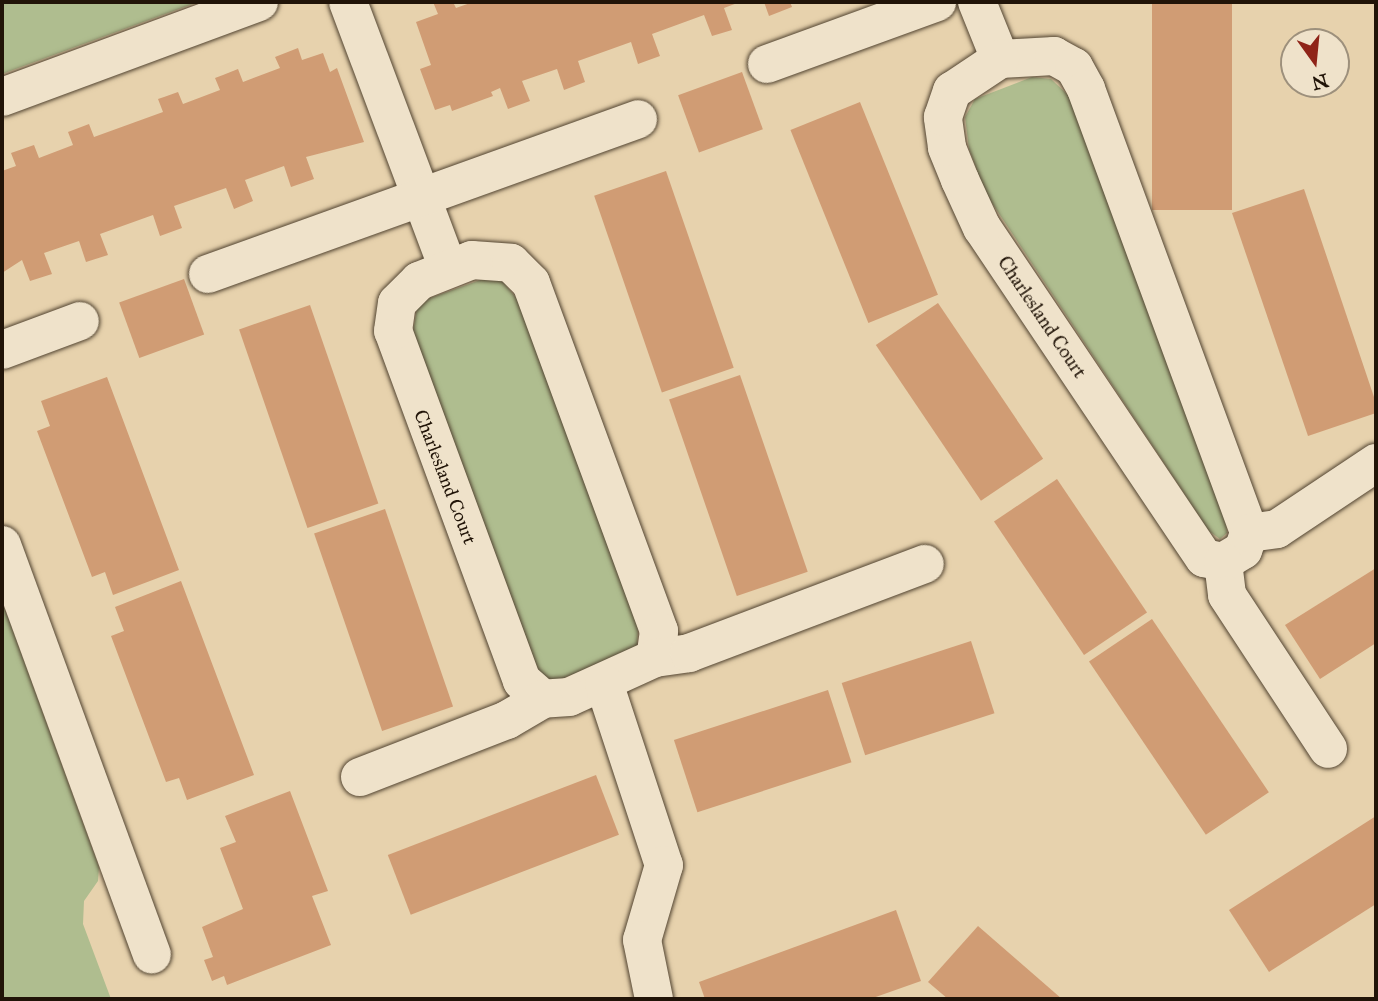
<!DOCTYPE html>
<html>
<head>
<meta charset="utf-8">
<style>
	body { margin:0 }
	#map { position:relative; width:1378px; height:1001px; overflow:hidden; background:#e7d2ad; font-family:"IM FELL Great Primer",serif }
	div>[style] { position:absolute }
	.green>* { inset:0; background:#afbd8f }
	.building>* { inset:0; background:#d09c74; transform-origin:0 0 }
	.roads { filter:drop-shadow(0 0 2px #524431) drop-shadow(0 0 2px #524431) }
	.street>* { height:38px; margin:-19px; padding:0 19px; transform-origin:19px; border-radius:19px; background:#efe2ca }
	span { translate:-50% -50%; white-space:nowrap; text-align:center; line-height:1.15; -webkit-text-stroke:5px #efe2ca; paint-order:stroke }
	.street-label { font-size:19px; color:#211408 }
	.frame { position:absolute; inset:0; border:4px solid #211408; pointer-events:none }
	.north { position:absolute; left:1280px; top:28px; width:70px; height:70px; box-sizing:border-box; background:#efe2ca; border:2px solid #9d907c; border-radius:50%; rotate:165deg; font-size:19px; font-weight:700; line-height:28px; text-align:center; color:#211408 }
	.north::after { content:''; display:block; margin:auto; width:24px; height:32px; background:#8f2418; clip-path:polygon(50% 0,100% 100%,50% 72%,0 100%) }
</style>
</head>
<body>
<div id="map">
	<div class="green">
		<div style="clip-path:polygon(2px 2px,198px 2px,2px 74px)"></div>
		<div style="clip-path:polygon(1032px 77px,1051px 79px,1069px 96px,1226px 521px,1227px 533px,1220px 539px,1209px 531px,986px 194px,969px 149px,965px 117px,975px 99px)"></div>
		<div style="clip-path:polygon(483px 279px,501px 280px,519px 301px,638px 628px,637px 649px,556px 681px,541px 678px,413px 332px,417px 308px,430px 298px)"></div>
		<div style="clip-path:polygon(2px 601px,99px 867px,98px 881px,84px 901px,83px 924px,111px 999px,2px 999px)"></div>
	</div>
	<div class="building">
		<div style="clip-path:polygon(433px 2px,453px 2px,456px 8px,473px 2px,740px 2px,724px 8px,732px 30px,712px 36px,704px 15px,652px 34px,660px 56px,638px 64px,631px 42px,578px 61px,585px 82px,564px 90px,557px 69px,522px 81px,530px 101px,508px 109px,500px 88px,491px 92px,493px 96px,452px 111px,450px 105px,435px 110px,420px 69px,431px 65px,416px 22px,438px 14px)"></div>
		<div style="clip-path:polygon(764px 2px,790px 2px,792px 7px,769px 16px)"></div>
		<div style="left:1152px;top:2px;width:80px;height:208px"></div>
		<div style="clip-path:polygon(298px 48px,302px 60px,323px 53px,330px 72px,337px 68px,364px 142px,306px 157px,314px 179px,291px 187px,284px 166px,245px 180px,253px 201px,234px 209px,226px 188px,174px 206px,182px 228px,160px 236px,153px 215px,100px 234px,108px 255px,86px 262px,79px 241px,44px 253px,52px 274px,30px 281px,22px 260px,2px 273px,2px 171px,16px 166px,11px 153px,34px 145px,39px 158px,73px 145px,68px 132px,89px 124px,94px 137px,163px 112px,158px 99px,164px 97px,178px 92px,183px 104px,220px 90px,215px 78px,223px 75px,238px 69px,243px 82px,280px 68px,275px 57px)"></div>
		<div style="left:742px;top:72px;width:61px;height:68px;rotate:70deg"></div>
		<div style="left:860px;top:102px;width:208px;height:75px;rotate:68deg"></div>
		<div style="left:666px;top:171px;width:208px;height:76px;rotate:71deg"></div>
		<div style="clip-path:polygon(1304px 189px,1376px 403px,1376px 413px,1308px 436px,1232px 213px)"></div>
		<div style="left:184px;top:279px;width:59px;height:69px;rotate:70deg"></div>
		<div style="left:938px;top:303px;width:188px;height:75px;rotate:56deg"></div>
		<div style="left:310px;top:305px;width:210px;height:75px;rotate:71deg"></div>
		<div style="left:740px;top:375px;width:208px;height:75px;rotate:71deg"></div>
		<div style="clip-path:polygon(107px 377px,179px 570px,113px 595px,105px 572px,92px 577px,37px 431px,50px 426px,41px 401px)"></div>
		<div style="left:1057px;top:479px;width:161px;height:76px;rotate:56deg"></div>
		<div style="left:385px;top:509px;width:209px;height:75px;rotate:71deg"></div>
		<div style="clip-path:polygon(1376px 568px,1376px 643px,1320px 679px,1285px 625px)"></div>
		<div style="clip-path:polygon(181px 581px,254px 775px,187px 800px,179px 778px,166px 782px,111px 636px,124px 631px,115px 607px)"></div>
		<div style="left:1152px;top:619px;width:209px;height:76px;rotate:56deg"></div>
		<div style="left:971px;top:641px;width:76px;height:136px;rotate:72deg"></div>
		<div style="left:828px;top:690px;width:76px;height:162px;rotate:72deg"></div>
		<div style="left:596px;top:775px;width:64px;height:223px;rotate:69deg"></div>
		<div style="clip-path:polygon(290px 791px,328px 891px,312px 896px,331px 945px,227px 985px,224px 976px,212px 981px,204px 960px,213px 957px,202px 927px,243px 909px,220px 848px,236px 842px,225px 816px)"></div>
		<div style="clip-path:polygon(1376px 816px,1376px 904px,1269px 972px,1229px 910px)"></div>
		<div style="clip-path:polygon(896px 910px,921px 981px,870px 999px,705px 999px,699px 982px)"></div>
		<div style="clip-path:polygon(978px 926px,1062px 999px,948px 999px,928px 982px)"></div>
	</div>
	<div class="roads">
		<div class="street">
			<div style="left:348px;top:2px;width:282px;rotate:69.4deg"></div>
			<div style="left:977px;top:2px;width:61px;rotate:68deg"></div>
			<div style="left:1000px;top:59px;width:54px;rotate:-3.2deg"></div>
			<div style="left:1054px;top:56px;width:23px;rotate:29deg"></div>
			<div style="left:1074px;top:67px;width:25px;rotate:61deg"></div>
			<div style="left:1086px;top:89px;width:473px;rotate:69.8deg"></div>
			<div style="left:1249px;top:533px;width:18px;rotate:109deg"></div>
			<div style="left:1243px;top:550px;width:23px;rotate:149deg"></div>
			<div style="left:1223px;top:562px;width:19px;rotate:-168deg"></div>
			<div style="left:1204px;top:558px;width:398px;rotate:-123.9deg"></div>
			<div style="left:982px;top:228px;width:53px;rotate:-114.6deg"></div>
			<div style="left:960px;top:180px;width:35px;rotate:-112deg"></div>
			<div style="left:947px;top:147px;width:30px;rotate:-98deg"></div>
			<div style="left:943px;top:117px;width:28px;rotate:-71deg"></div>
			<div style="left:952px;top:91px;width:58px;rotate:-33.7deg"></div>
			<div style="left:767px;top:64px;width:181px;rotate:-20deg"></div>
			<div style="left:2px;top:97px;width:274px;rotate:-20.3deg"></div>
			<div style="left:472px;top:260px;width:39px;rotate:4deg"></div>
			<div style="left:511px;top:263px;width:28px;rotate:45deg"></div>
			<div style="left:531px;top:283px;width:371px;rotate:69.8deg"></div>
			<div style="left:659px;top:631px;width:27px;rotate:98deg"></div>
			<div style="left:655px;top:658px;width:94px;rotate:155.6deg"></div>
			<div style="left:569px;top:697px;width:26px;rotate:176deg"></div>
			<div style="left:543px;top:699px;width:28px;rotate:-139deg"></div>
			<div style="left:522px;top:681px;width:373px;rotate:-110.2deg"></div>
			<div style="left:393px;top:331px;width:28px;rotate:-82deg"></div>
			<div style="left:397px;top:303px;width:31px;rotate:-45deg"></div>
			<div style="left:419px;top:281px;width:57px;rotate:-21.6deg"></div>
			<div style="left:208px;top:274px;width:457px;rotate:-19.8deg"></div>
			<div style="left:2px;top:350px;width:83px;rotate:-20.4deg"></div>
			<div style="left:1249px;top:533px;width:28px;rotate:-8deg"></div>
			<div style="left:1277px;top:529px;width:119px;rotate:-33.7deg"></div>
			<div style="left:2px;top:545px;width:436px;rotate:69.9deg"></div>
			<div style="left:1223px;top:562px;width:33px;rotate:83deg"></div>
			<div style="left:1227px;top:595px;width:184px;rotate:56.7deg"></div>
			<div style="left:655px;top:658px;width:34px;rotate:-8deg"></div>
			<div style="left:689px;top:653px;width:252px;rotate:-20.7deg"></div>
			<div style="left:604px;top:683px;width:192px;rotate:71.8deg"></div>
			<div style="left:664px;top:865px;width:78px;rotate:106.3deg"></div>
			<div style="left:642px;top:940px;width:60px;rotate:78.5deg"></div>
			<div style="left:360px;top:777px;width:158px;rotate:-21.2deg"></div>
			<div style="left:507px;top:720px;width:42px;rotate:-30.3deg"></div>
		</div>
	</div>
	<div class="street-label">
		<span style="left:1042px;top:317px;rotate:56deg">Charlesland Court</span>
		<span style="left:445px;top:477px;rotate:69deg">Charlesland Court</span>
	</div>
	<div class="frame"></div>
	<div class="north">N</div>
</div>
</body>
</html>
